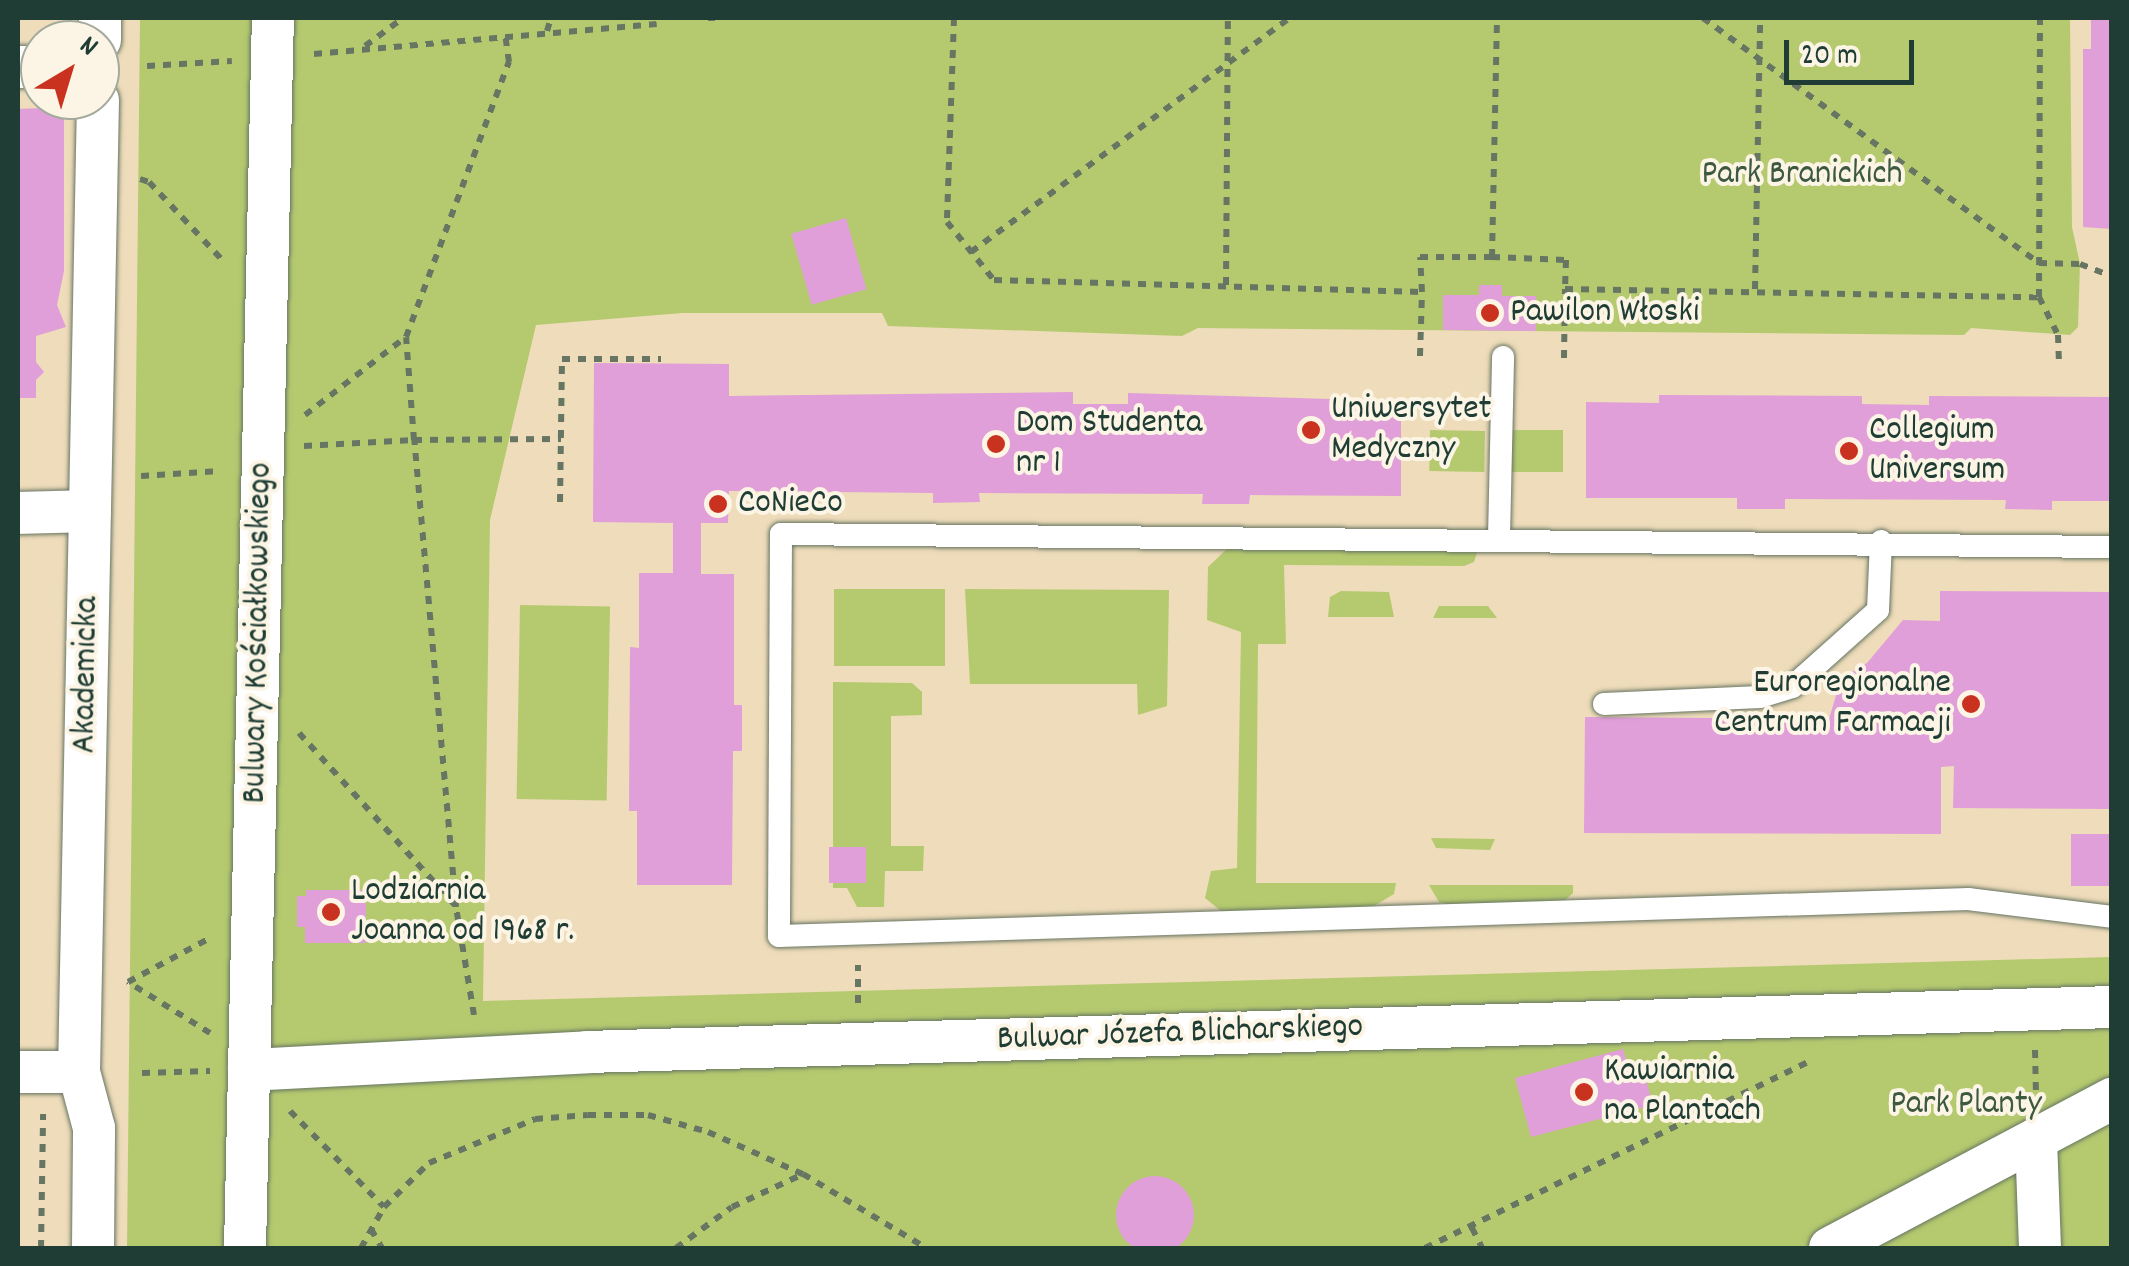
<!DOCTYPE html>
<html>
<head>
<meta charset="utf-8">
<style>
	body { margin:0 }
	#map { position:relative; width:2129px; height:1266px; overflow:hidden; background:#eedcba; font-family:Dekko,sans-serif }
	div>[style] { position:absolute }
	.green>* { inset:0; background:#b5ca6f; transform-origin:0 0 }
	.building>* { inset:0; background:#e09fd8; transform-origin:0 0 }
	.round { border-radius:50% }
	.path>* { height:6px; margin-top:-3px; transform-origin:0; background:repeating-linear-gradient(90deg,#677563 0 8px,transparent 0 16px) }
	.roads { filter:drop-shadow(0 0 2px #677563) drop-shadow(0 0 2px #677563) }
	.lane>* { height:22px; margin:-11px; padding:0 11px; transform-origin:11px; border-radius:11px; background:#fff }
	.street>* { height:42px; margin:-21px; padding:0 21px; transform-origin:21px; border-radius:21px; background:#fff }
	.dots>* { width:28px; height:28px; translate:-50% -50%; box-sizing:border-box; border:5px solid #fcf5e5; border-radius:50% }
	span { translate:-50% -50%; white-space:nowrap; text-align:center; line-height:1.15; -webkit-text-stroke:8px #fcf5e5; paint-order:stroke }
	.park-label { font-size:35px; color:#3d5940 }
	.poi-label { font-size:35px; color:#1f3d34 }
	.left { translate:0 -50%; text-align:left }
	.right { translate:-100% -50%; text-align:right }
	.street-label { font-size:35px; color:#1f3d34 }
	.frame { position:absolute; inset:0; border:20px solid #1f3d34; pointer-events:none }
	.north { position:absolute; left:20px; top:20px; width:100px; height:100px; box-sizing:border-box; background:#fcf5e5; border:2px solid #a4ab9e; border-radius:50%; rotate:38deg; font-size:28px; font-weight:700; line-height:40px; text-align:center; color:#1f3d34 }
	.north::after { content:''; display:block; margin:auto; width:35px; height:45px; background:#c8321e; clip-path:polygon(50% 0,100% 100%,50% 72%,0 100%) }
	.scale { position:absolute; left:1784px; top:40px; width:130px; height:45px; box-sizing:border-box; border:5px solid #1f3d34; border-top:0; padding-left:12px; font-size:30px; line-height:35px; white-space:nowrap; color:#1f3d34; -webkit-text-stroke:8px #fcf5e5; paint-order:stroke }
</style>
</head>
<body>
<div id="map">
	<div class="green">
		<div style="clip-path:polygon(140px 18px,2070px 18px,2072px 227px,2080px 264px,2078px 327px,2070px 335px,1971px 328px,1964px 335px,1198px 328px,1182px 336px,888px 326px,882px 313px,682px 313px,536px 325px,490px 520px,483px 1001px,2111px 957px,2111px 1248px,127px 1248px)"></div>
		<div style="left:1430px;top:430px;width:55px;height:41px;rotate:1deg"></div>
		<div style="left:1509px;top:430px;width:54px;height:42px"></div>
		<div style="clip-path:polygon(1231px 545px,1479px 546px,1474px 562px,1464px 566px,1284px 565px,1286px 644px,1258px 644px,1256px 883px,1396px 883px,1394px 894px,1369px 909px,1221px 911px,1205px 898px,1211px 871px,1237px 868px,1241px 632px,1207px 620px,1208px 567px)"></div>
		<div style="left:834px;top:589px;width:111px;height:77px"></div>
		<div style="clip-path:polygon(965px 589px,1169px 590px,1167px 706px,1138px 715px,1137px 684px,970px 684px)"></div>
		<div style="clip-path:polygon(1341px 591px,1389px 592px,1394px 617px,1328px 617px,1330px 597px)"></div>
		<div style="left:520px;top:605px;width:90px;height:194px;rotate:1deg"></div>
		<div style="clip-path:polygon(1439px 606px,1488px 606px,1497px 618px,1433px 618px)"></div>
		<div style="clip-path:polygon(833px 682px,912px 683px,922px 692px,922px 715px,891px 716px,891px 846px,924px 846px,923px 871px,885px 871px,884px 907px,857px 907px,847px 888px,833px 888px)"></div>
		<div style="clip-path:polygon(1431px 838px,1495px 839px,1490px 850px,1436px 848px)"></div>
		<div style="clip-path:polygon(1429px 885px,1573px 885px,1573px 893px,1562px 903px,1451px 905px,1439px 902px)"></div>
	</div>
	<div class="building">
		<div style="clip-path:polygon(2091px 18px,2112px 18px,2112px 229px,2083px 227px,2083px 49px,2091px 49px)"></div>
		<div style="clip-path:polygon(64px 107px,64px 271px,57px 305px,66px 327px,36px 336px,36px 362px,44px 372px,36px 380px,36px 398px,18px 398px,18px 109px)"></div>
		<div style="left:846px;top:218px;width:74px;height:57px;rotate:74deg"></div>
		<div style="clip-path:polygon(1479px 285px,1502px 285px,1502px 296px,1536px 296px,1536px 331px,1443px 330px,1443px 295px,1479px 295px)"></div>
		<div style="clip-path:polygon(594px 363px,729px 364px,729px 396px,1073px 392px,1073px 404px,1128px 404px,1128px 393px,1401px 401px,1401px 496px,1250px 495px,1249px 504px,1202px 504px,1203px 494px,979px 493px,980px 502px,933px 503px,933px 493px,729px 491px,728px 523px,701px 523px,701px 574px,734px 574px,734px 705px,742px 705px,742px 751px,733px 751px,732px 885px,637px 885px,637px 811px,629px 811px,630px 647px,639px 648px,639px 573px,673px 573px,673px 523px,593px 522px)"></div>
		<div style="clip-path:polygon(1659px 395px,1862px 396px,1862px 404px,1929px 405px,1929px 396px,2112px 397px,2112px 501px,2052px 501px,2052px 510px,2005px 509px,2006px 500px,1785px 499px,1785px 509px,1737px 509px,1737px 498px,1586px 498px,1586px 402px,1659px 403px)"></div>
		<div style="clip-path:polygon(1940px 591px,2112px 592px,2112px 809px,1953px 808px,1954px 766px,1941px 767px,1941px 834px,1584px 833px,1585px 717px,1829px 719px,1841px 679px,1867px 663px,1903px 620px,1940px 621px)"></div>
		<div style="left:2071px;top:834px;width:41px;height:52px"></div>
		<div style="left:829px;top:847px;width:37px;height:36px"></div>
		<div style="clip-path:polygon(306px 890px,366px 890px,366px 943px,305px 943px,305px 927px,297px 927px,297px 896px,306px 896px)"></div>
		<div style="clip-path:polygon(1623px 1049px,1631px 1079px,1645px 1076px,1653px 1105px,1531px 1137px,1515px 1078px)"></div>
		<div class="round" style="left:1116px;top:1176px;width:78px;height:78px"></div>
	</div>
	<div class="path">
		<div style="left:708px;top:18px;width:7px"></div>
		<div style="left:954px;top:18px;width:204px;rotate:92deg"></div>
		<div style="left:947px;top:222px;width:75px;rotate:51deg"></div>
		<div style="left:994px;top:280px;width:428px;rotate:1.6deg"></div>
		<div style="left:1422px;top:292px;width:35px;rotate:-93deg"></div>
		<div style="left:1420px;top:257px;width:72px"></div>
		<div style="left:1492px;top:257px;width:74px;rotate:2.3deg"></div>
		<div style="left:1566px;top:260px;width:29px;rotate:92deg"></div>
		<div style="left:1565px;top:289px;width:474px;rotate:1deg"></div>
		<div style="left:2039px;top:297px;width:279px;rotate:-89.8deg"></div>
		<div style="left:1703px;top:18px;width:416px;rotate:36.1deg"></div>
		<div style="left:2039px;top:263px;width:41px;rotate:1.4deg"></div>
		<div style="left:2080px;top:264px;width:34px;rotate:21deg"></div>
		<div style="left:547px;top:31px;width:14px;rotate:-73deg"></div>
		<div style="left:365px;top:46px;width:47px;rotate:-36.4deg"></div>
		<div style="left:314px;top:54px;width:344px;rotate:-5deg"></div>
		<div style="left:147px;top:66px;width:85px;rotate:-3.4deg"></div>
		<div style="left:140px;top:179px;width:9px;rotate:18deg"></div>
		<div style="left:149px;top:182px;width:112px;rotate:46.8deg"></div>
		<div style="left:971px;top:252px;width:396px;rotate:-36.3deg"></div>
		<div style="left:1492px;top:257px;width:239px;rotate:-88.8deg"></div>
		<div style="left:1226px;top:285px;width:267px;rotate:-89.6deg"></div>
		<div style="left:1755px;top:289px;width:271px;rotate:-88.9deg"></div>
		<div style="left:2039px;top:297px;width:42px;rotate:63.4deg"></div>
		<div style="left:2058px;top:335px;width:28px;rotate:88deg"></div>
		<div style="left:1420px;top:356px;width:64px;rotate:-88.2deg"></div>
		<div style="left:1564px;top:358px;width:69px;rotate:-89.2deg"></div>
		<div style="left:305px;top:415px;width:128px;rotate:-37.7deg"></div>
		<div style="left:304px;top:446px;width:110px;rotate:-3.1deg"></div>
		<div style="left:414px;top:440px;width:103px;rotate:-94.4deg"></div>
		<div style="left:406px;top:337px;width:294px;rotate:-69.5deg"></div>
		<div style="left:509px;top:62px;width:27px;rotate:-98deg"></div>
		<div style="left:141px;top:476px;width:79px;rotate:-3.6deg"></div>
		<div style="left:560px;top:502px;width:143px;rotate:-89.2deg"></div>
		<div style="left:562px;top:359px;width:99px"></div>
		<div style="left:299px;top:733px;width:232px;rotate:47.8deg"></div>
		<div style="left:858px;top:1003px;width:38px;rotate:-90deg"></div>
		<div style="left:474px;top:1015px;width:109px;rotate:-99.5deg"></div>
		<div style="left:456px;top:907px;width:469px;rotate:-95.1deg"></div>
		<div style="left:414px;top:440px;width:147px;rotate:-0.4deg"></div>
		<div style="left:210px;top:1033px;width:97px;rotate:-148.1deg"></div>
		<div style="left:128px;top:982px;width:95px;rotate:-28.2deg"></div>
		<div style="left:2035px;top:1050px;width:43px;rotate:88.7deg"></div>
		<div style="left:142px;top:1073px;width:68px;rotate:-1.7deg"></div>
		<div style="left:290px;top:1111px;width:134px;rotate:45.6deg"></div>
		<div style="left:1472px;top:1228px;width:22px;rotate:63deg"></div>
		<div style="left:371px;top:1229px;width:22px;rotate:60deg"></div>
		<div style="left:41px;top:1248px;width:134px;rotate:-89.1deg"></div>
		<div style="left:361px;top:1248px;width:47px;rotate:-60.7deg"></div>
		<div style="left:384px;top:1207px;width:63px;rotate:-44.4deg"></div>
		<div style="left:429px;top:1163px;width:115px;rotate:-22.5deg"></div>
		<div style="left:535px;top:1119px;width:53px;rotate:-4.3deg"></div>
		<div style="left:588px;top:1115px;width:60px"></div>
		<div style="left:648px;top:1115px;width:62px;rotate:15.8deg"></div>
		<div style="left:708px;top:1132px;width:104px;rotate:23.9deg"></div>
		<div style="left:803px;top:1174px;width:144px;rotate:31deg"></div>
		<div style="left:676px;top:1248px;width:69px;rotate:-36.2deg"></div>
		<div style="left:732px;top:1207px;width:78px;rotate:-24.9deg"></div>
		<div style="left:1425px;top:1248px;width:428px;rotate:-25.9deg"></div>
	</div>
	<div class="roads">
		<div class="lane">
			<div style="left:1499px;top:537px;width:180px;rotate:-88.7deg"></div>
			<div style="left:2112px;top:547px;width:1331px;rotate:-179.44deg"></div>
			<div style="left:781px;top:534px;width:402px;rotate:90.3deg"></div>
			<div style="left:779px;top:936px;width:1190px;rotate:-1.78deg"></div>
			<div style="left:1968px;top:899px;width:145px;rotate:7.1deg"></div>
			<div style="left:1604px;top:704px;width:156px;rotate:-2.6deg"></div>
			<div style="left:1760px;top:697px;width:34px;rotate:-17deg"></div>
			<div style="left:1792px;top:687px;width:115px;rotate:-41.8deg"></div>
			<div style="left:1878px;top:610px;width:69px;rotate:-87.5deg"></div>
		</div>
		<div class="street">
			<div style="left:100px;top:40px;width:22px;rotate:-90deg"></div>
			<div style="left:18px;top:67px;width:22px"></div>
			<div style="left:18px;top:513px;width:72px;rotate:-1.6deg"></div>
			<div style="left:249px;top:1070px;width:338px;rotate:-3deg"></div>
			<div style="left:587px;top:1052px;width:1526px;rotate:-1.69deg"></div>
			<div style="left:18px;top:1072px;width:61px"></div>
			<div style="left:2036px;top:1139px;width:109px;rotate:87.9deg"></div>
			<div style="left:93px;top:1248px;width:120px;rotate:-89.5deg"></div>
			<div style="left:94px;top:1128px;width:58px;rotate:-105deg"></div>
			<div style="left:79px;top:1072px;width:972px;rotate:-88.88deg"></div>
			<div style="left:245px;top:1248px;width:1230px;rotate:-88.7deg"></div>
			<div style="left:1830px;top:1248px;width:319px;rotate:-27.9deg"></div>
		</div>
	</div>
	<div class="dots">
		<div style="left:1490px;top:313px;background:#c8321e"></div>
		<div style="left:1311px;top:430px;background:#c8321e"></div>
		<div style="left:996px;top:444px;background:#c8321e"></div>
		<div style="left:1849px;top:451px;background:#c8321e"></div>
		<div style="left:718px;top:504px;background:#c8321e"></div>
		<div style="left:1971px;top:704px;background:#c8321e"></div>
		<div style="left:331px;top:912px;background:#c8321e"></div>
		<div style="left:1584px;top:1092px;background:#c8321e"></div>
	</div>
	<div class="park-label">
		<span style="left:1802px;top:175px">Park Branickich</span>
		<span style="left:1966px;top:1105px">Park Planty</span>
	</div>
	<div class="poi-label">
		<span class="left" style="left:1510px;top:313px">Pawilon Włoski</span>
		<span class="left" style="left:1331px;top:430px">Uniwersytet<br>Medyczny</span>
		<span class="left" style="left:1016px;top:444px">Dom Studenta<br>nr 1</span>
		<span class="left" style="left:1869px;top:451px">Collegium<br>Universum</span>
		<span class="left" style="left:738px;top:504px">CoNieCo</span>
		<span class="right" style="left:1951px;top:704px">Euroregionalne<br>Centrum Farmacji</span>
		<span class="left" style="left:351px;top:912px">Lodziarnia<br>Joanna od 1968 r.</span>
		<span class="left" style="left:1604px;top:1092px">Kawiarnia<br>na Plantach</span>
	</div>
	<div class="street-label">
		<span style="left:259px;top:633px;rotate:-89deg">Bulwary Kościałkowskiego</span>
		<span style="left:87px;top:675px;rotate:-89deg">Akademicka</span>
		<span style="left:1180px;top:1034px;rotate:-2deg">Bulwar Józefa Blicharskiego</span>
	</div>
	<div class="frame"></div>
	<div class="north">N</div>
	<div class="scale">20 m</div>
</div>
</body>
</html>
